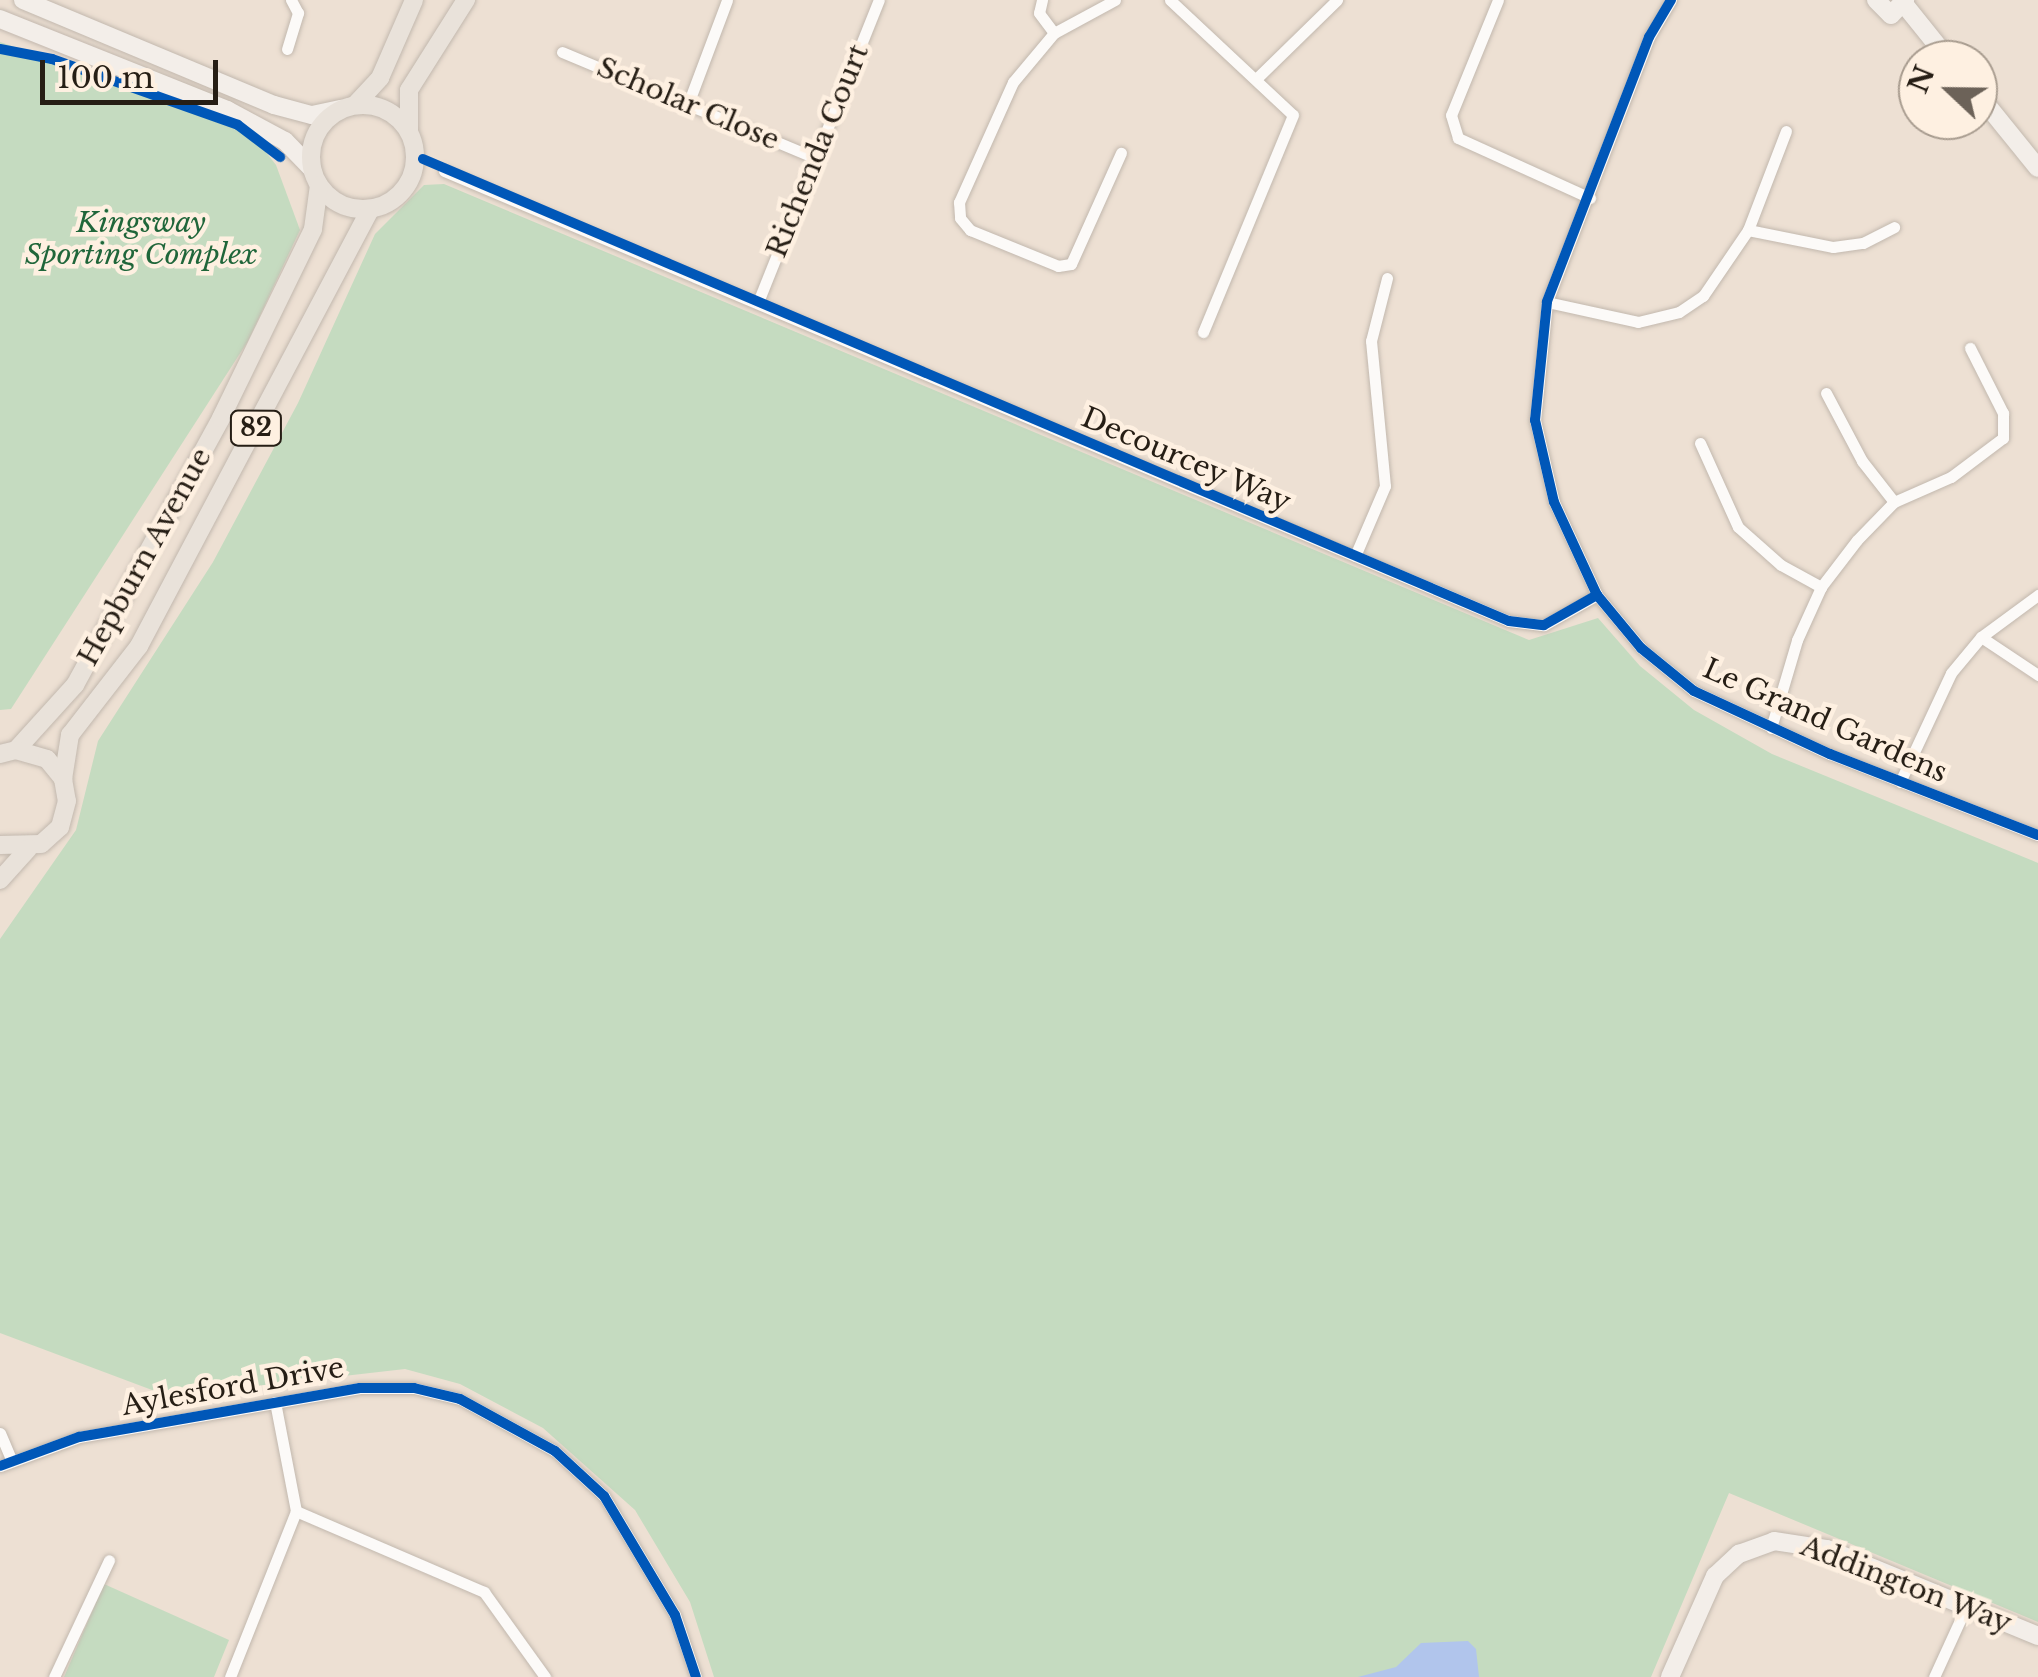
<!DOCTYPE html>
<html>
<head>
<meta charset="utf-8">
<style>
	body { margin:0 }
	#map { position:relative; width:2038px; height:1677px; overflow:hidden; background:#ede0d3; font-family:"Libre Baskerville",serif }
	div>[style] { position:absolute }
	.green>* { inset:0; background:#c5dbc0 }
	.water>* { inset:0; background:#b1c5ec }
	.roads { filter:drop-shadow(0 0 2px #c2b8ae) drop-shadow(0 0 2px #c2b8ae) }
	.street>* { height:11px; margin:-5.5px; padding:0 5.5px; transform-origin:5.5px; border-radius:5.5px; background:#fcfaf8 }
	.secondary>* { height:18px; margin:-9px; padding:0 9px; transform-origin:9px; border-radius:9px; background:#f3eee9 }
	.primary>* { height:18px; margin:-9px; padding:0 9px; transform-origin:9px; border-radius:9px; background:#e9e2da }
	.primary>.ring { margin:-9px; padding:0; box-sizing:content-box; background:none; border:18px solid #e9e2da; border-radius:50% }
	.cycleway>* { height:10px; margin:-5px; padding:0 5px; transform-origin:5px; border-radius:5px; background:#0057b8 }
	span { translate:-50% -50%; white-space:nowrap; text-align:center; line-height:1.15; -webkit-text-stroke:9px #fef0e1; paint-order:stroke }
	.shield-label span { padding:2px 8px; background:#fef0e1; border:2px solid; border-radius:8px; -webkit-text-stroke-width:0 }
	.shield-label { font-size:25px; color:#261e15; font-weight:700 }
	.street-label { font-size:28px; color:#261e15 }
	.park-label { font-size:28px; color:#20663a; font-style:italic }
	.north { position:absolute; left:1898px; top:40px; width:100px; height:100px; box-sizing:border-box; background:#fef0e1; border:2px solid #a89c8f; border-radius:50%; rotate:292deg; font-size:28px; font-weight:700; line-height:40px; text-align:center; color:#261e15 }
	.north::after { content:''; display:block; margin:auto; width:35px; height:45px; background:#6c6258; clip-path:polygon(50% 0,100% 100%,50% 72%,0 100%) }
	.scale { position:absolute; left:40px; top:60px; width:178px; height:45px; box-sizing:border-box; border:5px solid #261e15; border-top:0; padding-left:12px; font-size:30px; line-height:35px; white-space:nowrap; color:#261e15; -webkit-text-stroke:8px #fef0e1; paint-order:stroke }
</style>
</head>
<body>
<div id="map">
	<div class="green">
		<div style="clip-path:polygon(0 42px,244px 124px,276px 165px,300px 230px,248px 341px,11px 709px,0 710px)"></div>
		<div style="clip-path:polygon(444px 184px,1529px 640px,1598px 618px,1640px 666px,1694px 710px,1772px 754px,2038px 863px,2038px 1622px,1729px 1493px,1651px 1677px,714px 1677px,690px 1602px,635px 1510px,543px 1428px,460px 1384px,405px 1369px,168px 1396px,0 1333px,0 939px,76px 830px,98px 741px,213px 562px,298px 403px,375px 234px,424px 185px)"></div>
		<div style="clip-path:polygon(104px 1584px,229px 1640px,214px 1677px,64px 1677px)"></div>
	</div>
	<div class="water">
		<div style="clip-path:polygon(1468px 1641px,1476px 1649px,1479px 1677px,1358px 1677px,1396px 1667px,1421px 1643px)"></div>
	</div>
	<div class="roads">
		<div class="street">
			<div style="left:1042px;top:0;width:13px;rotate:103deg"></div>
			<div style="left:1039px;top:13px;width:25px;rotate:53deg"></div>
			<div style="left:1115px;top:0;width:69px;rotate:151.6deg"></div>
			<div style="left:1054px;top:33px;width:64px;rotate:129.9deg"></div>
			<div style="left:1013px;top:82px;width:132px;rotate:114.2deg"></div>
			<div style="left:959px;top:202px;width:16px;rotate:86deg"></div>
			<div style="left:960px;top:218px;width:16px;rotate:50deg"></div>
			<div style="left:970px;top:230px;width:95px;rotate:22.2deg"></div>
			<div style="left:1058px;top:266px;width:13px;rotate:-9deg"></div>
			<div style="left:1071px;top:264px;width:122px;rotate:-65.8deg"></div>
			<div style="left:1170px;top:0;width:168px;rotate:43.1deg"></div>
			<div style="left:1293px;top:115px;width:235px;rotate:112.5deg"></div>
			<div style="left:1498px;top:0;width:124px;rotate:112.2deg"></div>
			<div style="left:1451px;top:115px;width:24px;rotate:73deg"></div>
			<div style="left:1458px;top:138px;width:145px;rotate:24.4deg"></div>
			<div style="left:1671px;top:0;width:43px;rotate:120.7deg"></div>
			<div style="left:1649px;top:37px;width:284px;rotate:111.1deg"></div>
			<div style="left:1547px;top:302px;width:119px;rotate:95.8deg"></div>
			<div style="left:1535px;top:420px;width:84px;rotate:77deg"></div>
			<div style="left:1554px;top:502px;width:102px;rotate:65.2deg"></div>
			<div style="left:1597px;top:595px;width:69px;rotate:50.3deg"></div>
			<div style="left:1641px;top:648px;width:68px;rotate:39.1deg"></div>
			<div style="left:1694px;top:691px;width:150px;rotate:24.9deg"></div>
			<div style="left:1830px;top:754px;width:223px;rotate:21.3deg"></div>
			<div style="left:287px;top:49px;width:38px;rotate:-73deg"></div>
			<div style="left:298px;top:13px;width:15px;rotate:-118deg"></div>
			<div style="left:562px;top:52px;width:272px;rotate:22.7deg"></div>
			<div style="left:1257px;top:78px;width:112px;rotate:-44.3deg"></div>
			<div style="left:688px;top:104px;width:111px;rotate:-69.4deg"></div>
			<div style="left:444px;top:171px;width:1156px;rotate:22.91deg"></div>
			<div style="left:1509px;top:621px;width:35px;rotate:7deg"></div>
			<div style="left:1544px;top:625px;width:61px;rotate:-29.5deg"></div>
			<div style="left:1748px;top:230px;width:87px;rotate:11.3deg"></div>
			<div style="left:1833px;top:247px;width:30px;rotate:-8deg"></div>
			<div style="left:1863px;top:243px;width:35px;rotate:-27deg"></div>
			<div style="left:758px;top:302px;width:325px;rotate:-68.2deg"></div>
			<div style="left:1547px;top:302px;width:93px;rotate:12.4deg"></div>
			<div style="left:1638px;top:322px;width:42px;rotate:-13.7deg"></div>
			<div style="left:1679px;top:312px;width:29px;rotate:-34deg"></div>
			<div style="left:1703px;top:296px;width:80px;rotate:-55.7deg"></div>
			<div style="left:1748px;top:230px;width:106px;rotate:-69deg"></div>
			<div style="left:1826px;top:393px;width:77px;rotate:62.1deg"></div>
			<div style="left:1862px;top:461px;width:52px;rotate:52deg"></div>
			<div style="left:1700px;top:443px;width:92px;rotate:65.7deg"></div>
			<div style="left:1738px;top:527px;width:57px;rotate:41.5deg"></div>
			<div style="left:1781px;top:565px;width:46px;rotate:28.8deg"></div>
			<div style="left:1355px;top:556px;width:76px;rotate:-66.8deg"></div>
			<div style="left:1385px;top:486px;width:146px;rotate:-95.5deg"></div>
			<div style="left:1371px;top:341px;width:65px;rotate:-75.7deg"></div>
			<div style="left:1981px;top:637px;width:69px;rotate:33.7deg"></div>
			<div style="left:1771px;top:728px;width:92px;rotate:-73.5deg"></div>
			<div style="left:1797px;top:640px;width:58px;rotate:-65.6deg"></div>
			<div style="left:1821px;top:587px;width:59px;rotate:-52.5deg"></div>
			<div style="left:1857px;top:540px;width:53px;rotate:-45.8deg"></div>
			<div style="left:1894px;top:502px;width:62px;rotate:-23.7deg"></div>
			<div style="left:1951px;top:477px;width:65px;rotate:-36.9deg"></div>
			<div style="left:2003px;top:438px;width:25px;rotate:-90deg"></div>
			<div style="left:2003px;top:413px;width:73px;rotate:-116.9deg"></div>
			<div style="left:1900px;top:782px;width:120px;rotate:-64.9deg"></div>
			<div style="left:1951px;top:673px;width:47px;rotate:-50.2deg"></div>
			<div style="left:1981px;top:637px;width:71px;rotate:-36.4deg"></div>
			<div style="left:0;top:1433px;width:28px;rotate:67deg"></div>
			<div style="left:0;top:1466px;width:84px;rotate:-20.2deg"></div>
			<div style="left:79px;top:1437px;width:285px;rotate:-9.9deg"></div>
			<div style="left:360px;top:1388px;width:54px"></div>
			<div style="left:414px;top:1388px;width:47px;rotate:13.4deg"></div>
			<div style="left:460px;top:1399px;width:108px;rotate:28.7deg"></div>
			<div style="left:555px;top:1451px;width:67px;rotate:42.6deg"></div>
			<div style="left:604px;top:1496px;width:139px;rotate:59.2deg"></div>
			<div style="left:675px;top:1615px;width:65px;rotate:71.3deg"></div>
			<div style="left:296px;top:1511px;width:205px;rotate:23.3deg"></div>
			<div style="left:484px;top:1592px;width:105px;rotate:54.3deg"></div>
			<div style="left:54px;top:1677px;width:129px;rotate:-64.8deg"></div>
			<div style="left:230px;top:1677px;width:179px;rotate:-68.3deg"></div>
			<div style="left:296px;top:1511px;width:111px;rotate:-100.9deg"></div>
			<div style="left:1934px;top:1677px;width:77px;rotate:-65.4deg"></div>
		</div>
		<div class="secondary">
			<div style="left:23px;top:0;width:272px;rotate:22.7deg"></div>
			<div style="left:274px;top:105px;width:39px;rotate:15deg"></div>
			<div style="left:312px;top:115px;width:30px;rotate:-12deg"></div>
			<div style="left:1876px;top:0;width:21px;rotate:45deg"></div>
			<div style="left:1891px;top:15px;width:21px;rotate:-47deg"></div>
			<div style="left:1904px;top:4px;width:72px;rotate:51.2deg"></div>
			<div style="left:0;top:19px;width:245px;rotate:21.8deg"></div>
			<div style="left:227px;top:110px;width:66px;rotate:28.1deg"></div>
			<div style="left:285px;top:141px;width:39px;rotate:46deg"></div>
			<div style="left:1978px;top:94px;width:95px;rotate:51deg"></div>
			<div style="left:1670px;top:1677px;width:111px;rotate:-66deg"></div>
			<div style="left:1715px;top:1576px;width:33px;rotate:-43deg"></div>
			<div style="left:1739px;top:1554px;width:37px;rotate:-20deg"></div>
			<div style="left:1774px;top:1541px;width:54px;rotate:8.6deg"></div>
			<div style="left:1827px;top:1549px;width:228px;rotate:22.4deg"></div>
		</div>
		<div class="primary">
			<div class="ring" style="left:311px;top:105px;width:86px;height:86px"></div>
			<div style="left:355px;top:105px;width:37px;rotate:-47deg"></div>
			<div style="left:380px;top:78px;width:85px;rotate:-66.4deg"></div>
			<div style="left:409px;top:130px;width:40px;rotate:-90deg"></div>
			<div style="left:409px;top:90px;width:107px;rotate:-57.7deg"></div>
			<div style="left:16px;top:750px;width:88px;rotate:-47.8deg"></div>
			<div style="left:75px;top:685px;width:304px;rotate:-61.3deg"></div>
			<div style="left:221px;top:418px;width:210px;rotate:-64deg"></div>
			<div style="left:313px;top:229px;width:44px;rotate:-82.2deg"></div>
			<div style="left:0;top:754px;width:16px;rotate:-14deg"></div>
			<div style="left:16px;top:750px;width:32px;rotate:16deg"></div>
			<div style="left:47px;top:759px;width:26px;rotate:51deg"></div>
			<div style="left:63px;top:779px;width:22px;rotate:80deg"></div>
			<div style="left:67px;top:801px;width:27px;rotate:105deg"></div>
			<div style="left:60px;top:827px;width:25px;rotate:138deg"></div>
			<div style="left:41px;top:844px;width:41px;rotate:178.6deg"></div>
			<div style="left:63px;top:779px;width:45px;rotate:-81deg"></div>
			<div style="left:70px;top:735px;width:113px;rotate:-52.2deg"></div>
			<div style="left:139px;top:646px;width:494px;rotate:-62.1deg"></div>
			<div style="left:0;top:880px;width:42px;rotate:-47.9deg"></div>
		</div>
	</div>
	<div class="cycleway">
		<div style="left:1671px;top:0;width:43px;rotate:120.7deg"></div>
		<div style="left:1649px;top:37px;width:284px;rotate:111.1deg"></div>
		<div style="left:1547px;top:302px;width:119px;rotate:95.8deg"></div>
		<div style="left:1535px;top:420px;width:84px;rotate:77deg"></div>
		<div style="left:1554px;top:502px;width:102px;rotate:65.2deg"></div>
		<div style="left:1597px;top:595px;width:69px;rotate:50.3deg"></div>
		<div style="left:1641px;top:648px;width:68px;rotate:39.1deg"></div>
		<div style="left:1694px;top:691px;width:150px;rotate:24.9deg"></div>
		<div style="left:1830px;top:754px;width:223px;rotate:21.3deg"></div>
		<div style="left:0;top:49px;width:53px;rotate:10.9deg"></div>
		<div style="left:52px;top:59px;width:197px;rotate:19.5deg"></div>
		<div style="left:238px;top:125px;width:53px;rotate:37.3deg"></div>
		<div style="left:423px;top:159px;width:1180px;rotate:23.05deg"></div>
		<div style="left:1509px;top:621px;width:35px;rotate:7deg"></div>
		<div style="left:1544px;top:625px;width:61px;rotate:-29.5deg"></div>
		<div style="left:0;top:1466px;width:84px;rotate:-20.2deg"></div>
		<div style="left:79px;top:1437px;width:285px;rotate:-9.9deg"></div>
		<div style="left:360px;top:1388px;width:54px"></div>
		<div style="left:414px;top:1388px;width:47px;rotate:13.4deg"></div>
		<div style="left:460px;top:1399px;width:108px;rotate:28.7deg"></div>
		<div style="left:555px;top:1451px;width:67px;rotate:42.6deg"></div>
		<div style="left:604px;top:1496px;width:139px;rotate:59.2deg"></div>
		<div style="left:675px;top:1615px;width:65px;rotate:71.3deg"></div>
	</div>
	<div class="shield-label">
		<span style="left:256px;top:428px">82</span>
	</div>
	<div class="street-label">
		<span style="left:688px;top:104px;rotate:23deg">Scholar Close</span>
		<span style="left:818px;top:151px;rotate:-68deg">Richenda Court</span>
		<span style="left:1186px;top:460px;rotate:23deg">Decourcey Way</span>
		<span style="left:145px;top:557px;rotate:-61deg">Hepburn Avenue</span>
		<span style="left:1825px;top:721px;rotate:24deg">Le Grand Gardens</span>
		<span style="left:233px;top:1387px;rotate:-10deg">Aylesford Drive</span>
		<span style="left:1906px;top:1585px;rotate:21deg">Addington Way</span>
	</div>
	<div class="park-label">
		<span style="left:141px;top:239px">Kingsway<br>Sporting Complex</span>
	</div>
	<div class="north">N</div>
	<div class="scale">100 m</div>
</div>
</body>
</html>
